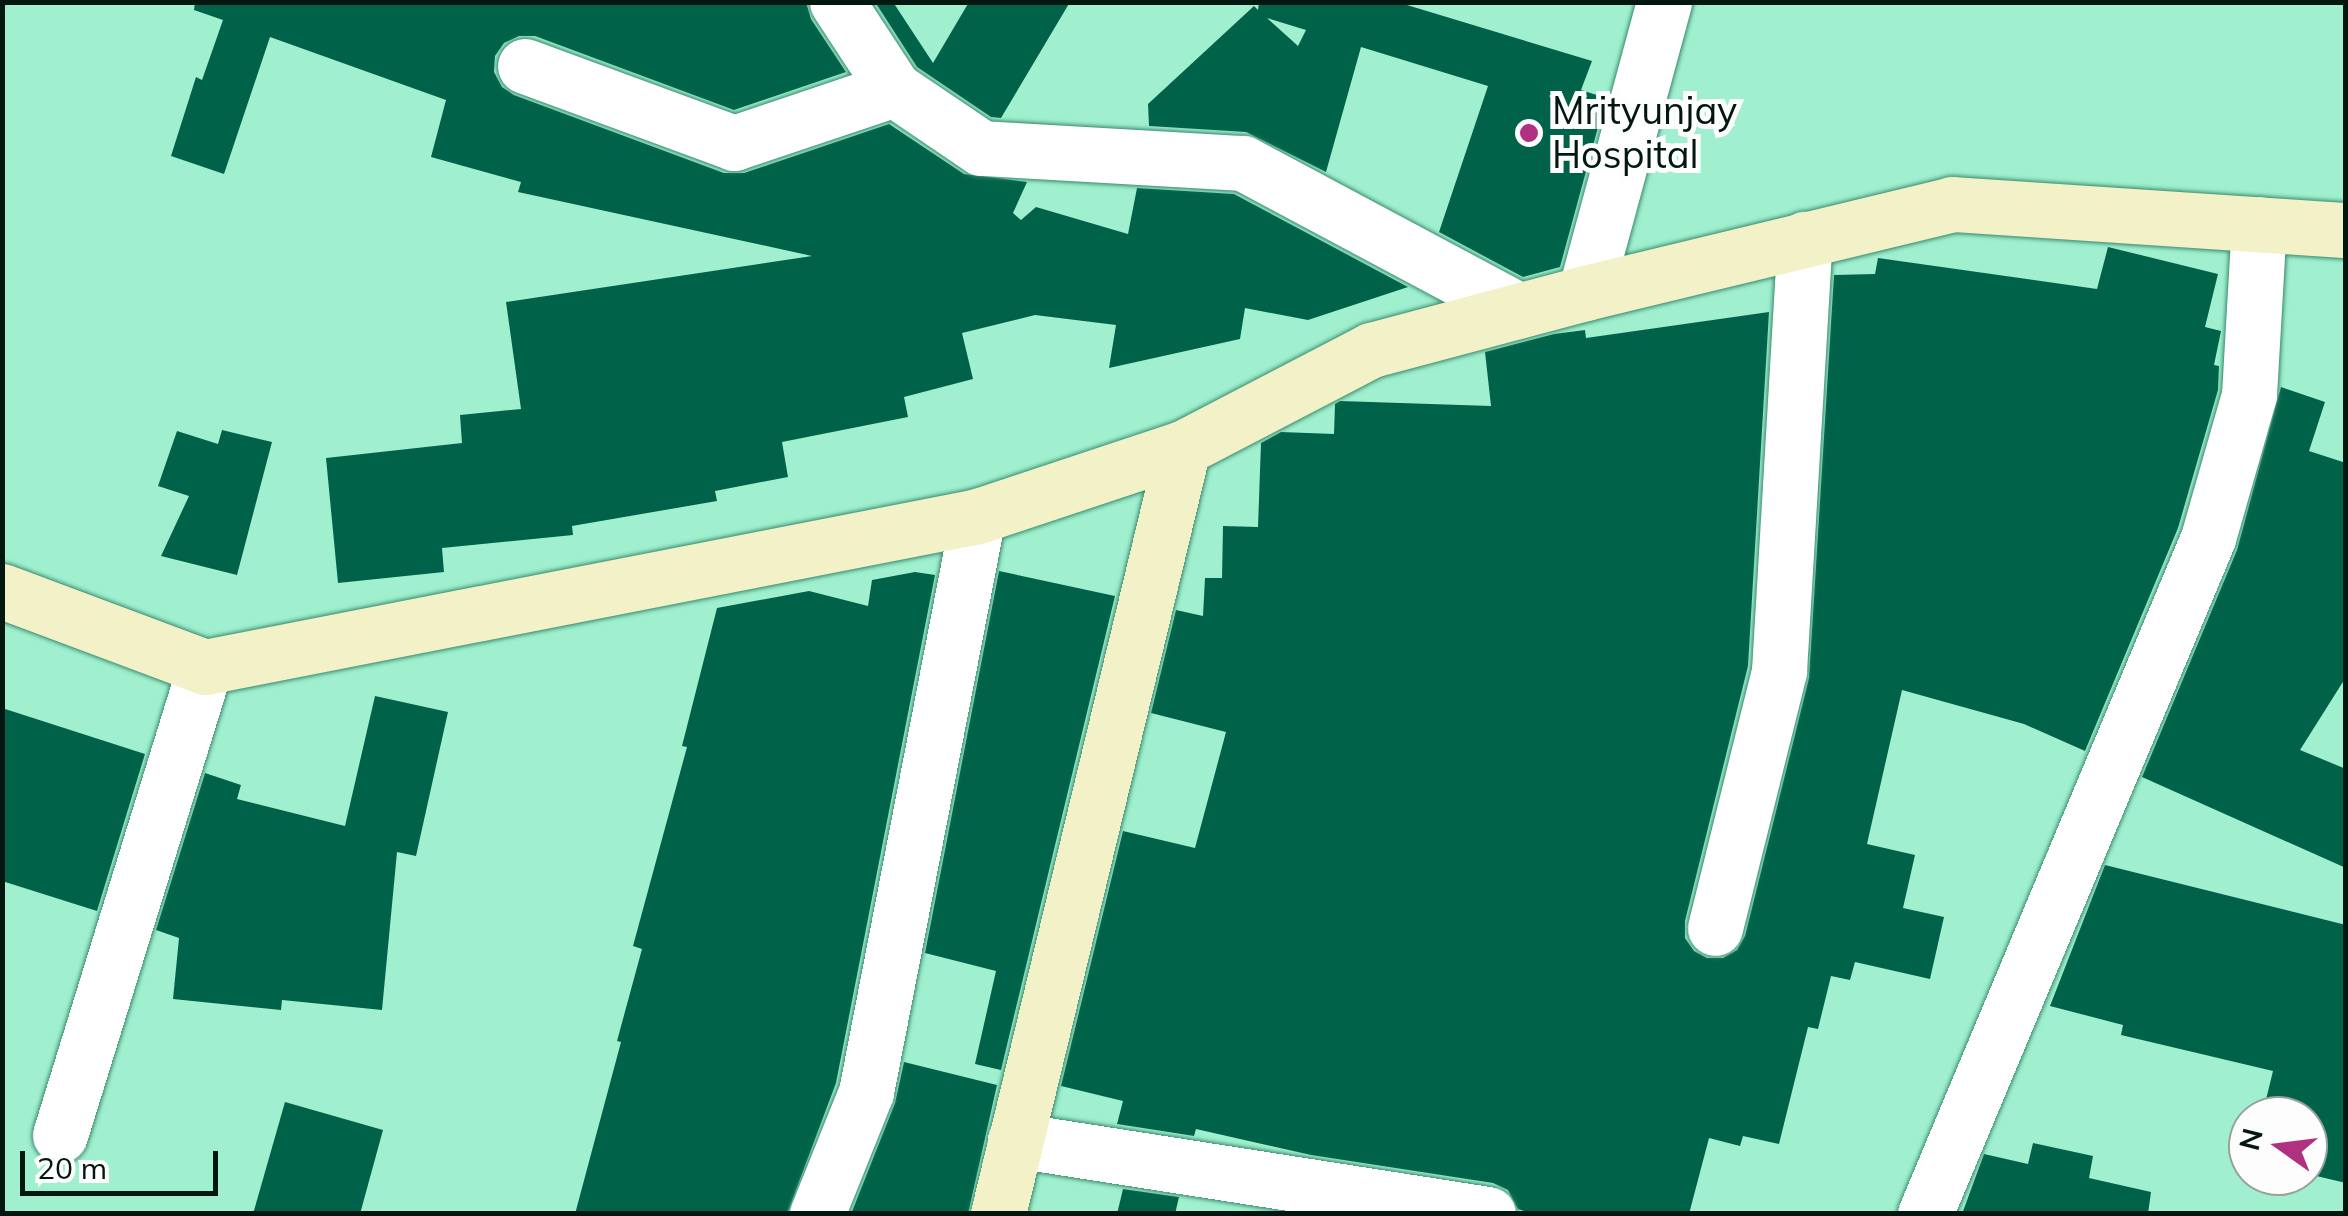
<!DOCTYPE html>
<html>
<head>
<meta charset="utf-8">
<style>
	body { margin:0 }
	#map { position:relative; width:2348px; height:1216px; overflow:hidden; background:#a0f0cf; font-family:Mulish,sans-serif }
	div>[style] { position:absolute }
	.building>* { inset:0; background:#006349 }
	.roads { filter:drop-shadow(0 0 2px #398a6d) drop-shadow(0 0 2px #398a6d) }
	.street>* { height:55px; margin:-27.5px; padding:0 27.5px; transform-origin:27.5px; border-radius:27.5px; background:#fff }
	.secondary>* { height:55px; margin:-27.5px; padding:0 27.5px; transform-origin:27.5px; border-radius:27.5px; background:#f3f1c7 }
	.dots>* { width:28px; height:28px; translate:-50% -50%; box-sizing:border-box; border:5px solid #fdfdfd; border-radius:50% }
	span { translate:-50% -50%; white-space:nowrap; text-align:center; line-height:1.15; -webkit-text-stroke:10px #fdfdfd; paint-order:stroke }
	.poi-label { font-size:38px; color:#01170f }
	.left { translate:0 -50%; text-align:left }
	.frame { position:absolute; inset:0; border:5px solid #01170f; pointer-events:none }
	.north { position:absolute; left:2228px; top:1096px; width:100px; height:100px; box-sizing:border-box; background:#fdfdfd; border:2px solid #98a19e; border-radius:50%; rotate:284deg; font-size:28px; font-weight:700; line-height:40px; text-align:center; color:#01170f }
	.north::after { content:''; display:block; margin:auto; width:35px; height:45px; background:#af3180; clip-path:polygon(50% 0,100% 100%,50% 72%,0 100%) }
	.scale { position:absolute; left:20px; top:1151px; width:198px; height:45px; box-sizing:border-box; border:5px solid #01170f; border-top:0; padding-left:12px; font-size:30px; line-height:35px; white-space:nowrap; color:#01170f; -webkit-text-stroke:8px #fdfdfd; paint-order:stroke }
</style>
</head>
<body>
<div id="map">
	<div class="building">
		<div style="clip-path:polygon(195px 2px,806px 2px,811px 19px,846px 72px,734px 110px,535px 36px,519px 36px,504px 43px,495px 56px,494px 72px,502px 87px,514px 95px,724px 173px,744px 173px,889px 124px,964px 174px,1027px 182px,1013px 213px,1021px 220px,1036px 207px,1128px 234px,1137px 188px,1234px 194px,1408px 287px,1308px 320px,1245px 308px,1240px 339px,1109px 368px,1116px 325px,1035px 315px,962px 333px,973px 379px,904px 397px,908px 417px,782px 442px,788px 477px,715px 491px,717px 501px,572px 526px,573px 535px,442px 548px,444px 572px,338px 583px,326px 458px,462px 443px,460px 415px,521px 409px,506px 302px,812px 256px,518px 192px,521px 182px,431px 157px,446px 100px,270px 37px,224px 174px,171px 156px,196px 77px,202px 80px,223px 20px,194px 10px)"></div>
		<div style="clip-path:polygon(875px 2px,893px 2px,933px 63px,969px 2px,1070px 2px,1001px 118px,991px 117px,917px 67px)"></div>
		<div style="clip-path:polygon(evenodd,1259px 2px,1397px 2px,1592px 61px,1581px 90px,1606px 98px,1560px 267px,1523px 277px,1439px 232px,1488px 86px,1361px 47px,1326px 172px,1246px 132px,1149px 126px,1148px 104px,1254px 6px,1258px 10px,1259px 2px,1267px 18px,1306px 30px,1298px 46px,1267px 18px)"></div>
		<div style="clip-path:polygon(2108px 247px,2218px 274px,2205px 327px,2221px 331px,2214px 365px,2219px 366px,2218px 390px,2178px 528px,2085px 751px,2024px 724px,1902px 690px,1867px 844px,1915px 855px,1903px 908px,1944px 917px,1930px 979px,1855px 962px,1850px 980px,1831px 976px,1818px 1029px,1808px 1027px,1779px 1144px,1743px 1136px,1740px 1146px,1709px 1138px,1689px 1214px,1533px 1214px,1518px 1209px,1508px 1190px,1493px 1183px,1311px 1155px,1196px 1129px,1194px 1136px,1117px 1124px,1123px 1101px,1061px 1086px,1123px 831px,1195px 848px,1226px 732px,1151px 713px,1176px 610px,1203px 616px,1205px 578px,1222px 578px,1223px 526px,1258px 527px,1261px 443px,1281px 432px,1334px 434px,1335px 404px,1340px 401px,1491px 406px,1485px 352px,1554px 334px,1585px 330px,1586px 338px,1769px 312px,1748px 666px,1685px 921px,1685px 938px,1694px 951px,1707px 958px,1723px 958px,1737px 950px,1745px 936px,1809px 678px,1834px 275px,1875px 274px,1878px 258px,2097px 289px)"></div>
		<div style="clip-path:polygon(2281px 387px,2325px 402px,2309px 451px,2346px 463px,2346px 677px,2300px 750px,2346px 769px,2346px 868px,2142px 777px,2237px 550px)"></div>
		<div style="clip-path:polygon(222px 430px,272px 442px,237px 575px,161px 556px,189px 496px,158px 486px,177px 431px,218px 444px)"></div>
		<div style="clip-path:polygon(999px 571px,1115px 596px,1001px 1070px,975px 1064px,996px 971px,925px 953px)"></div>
		<div style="clip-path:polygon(915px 572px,935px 575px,836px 1083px,787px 1214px,575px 1214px,621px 1042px,617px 1041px,642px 949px,633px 946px,687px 747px,682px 746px,717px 608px,809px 591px,868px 606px,872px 580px)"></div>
		<div style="clip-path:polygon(375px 696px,448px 712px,416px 856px,397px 852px,382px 1010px,282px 1000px,281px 1010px,173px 999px,179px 938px,156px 930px,205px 773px,241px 785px,237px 799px,345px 826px)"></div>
		<div style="clip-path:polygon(2px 708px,145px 754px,97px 911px,2px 881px)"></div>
		<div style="clip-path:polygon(2105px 865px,2346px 925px,2346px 1183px,2308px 1174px,2308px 1116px,2262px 1116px,2273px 1071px,2121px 1035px,2123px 1025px,2050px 1006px)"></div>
		<div style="clip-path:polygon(904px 1062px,997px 1085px,968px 1214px,851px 1214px,895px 1103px)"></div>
		<div style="clip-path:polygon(285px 1102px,383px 1130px,360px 1214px,253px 1214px)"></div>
		<div style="clip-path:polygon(2033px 1143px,2093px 1156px,2089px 1178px,2151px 1192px,2148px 1214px,1962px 1214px,1984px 1154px,2028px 1164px)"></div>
		<div style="clip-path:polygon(1123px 1189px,1179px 1197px,1175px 1214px,1117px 1214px)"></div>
	</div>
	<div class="roads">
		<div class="street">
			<div style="left:837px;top:2px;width:104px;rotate:56.8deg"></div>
			<div style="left:525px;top:66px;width:223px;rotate:20.2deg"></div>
			<div style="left:734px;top:143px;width:169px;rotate:-18.6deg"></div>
			<div style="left:894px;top:89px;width:105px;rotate:34.1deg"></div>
			<div style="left:981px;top:148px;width:262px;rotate:3.3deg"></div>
			<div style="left:1243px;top:163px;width:312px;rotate:28.1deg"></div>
			<div style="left:1585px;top:293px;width:302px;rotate:-74.8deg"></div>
			<div style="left:1715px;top:928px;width:265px;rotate:-76deg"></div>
			<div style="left:1779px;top:671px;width:433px;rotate:-86.6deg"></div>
			<div style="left:60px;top:1135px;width:490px;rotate:-72.8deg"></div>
			<div style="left:1015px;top:1140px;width:479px;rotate:8.9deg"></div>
			<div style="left:817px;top:1214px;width:131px;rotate:-68.1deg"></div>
			<div style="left:866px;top:1092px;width:587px;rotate:-79deg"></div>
			<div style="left:1925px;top:1214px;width:733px;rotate:-67.28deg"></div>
			<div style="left:2208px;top:538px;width:149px;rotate:-74deg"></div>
			<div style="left:2249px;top:395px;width:171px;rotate:-86.7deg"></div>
		</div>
		<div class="secondary">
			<div style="left:2px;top:591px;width:217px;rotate:20.5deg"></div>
			<div style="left:205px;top:667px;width:788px;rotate:-11.05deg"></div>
			<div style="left:978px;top:516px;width:216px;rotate:-18.4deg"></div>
			<div style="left:1183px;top:448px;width:212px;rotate:-27.5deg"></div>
			<div style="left:1371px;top:350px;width:221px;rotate:-14.9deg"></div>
			<div style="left:1585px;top:293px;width:378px;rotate:-13.6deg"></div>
			<div style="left:1952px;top:204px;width:395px;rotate:3.8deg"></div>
			<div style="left:998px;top:1214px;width:788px;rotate:-76.42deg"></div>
		</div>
	</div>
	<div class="dots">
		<div style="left:1529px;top:133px;background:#af3180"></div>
	</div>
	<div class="poi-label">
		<span class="left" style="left:1552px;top:133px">Mrityunjay<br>Hospital</span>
	</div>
	<div class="frame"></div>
	<div class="north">N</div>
	<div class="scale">20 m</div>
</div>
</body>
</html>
